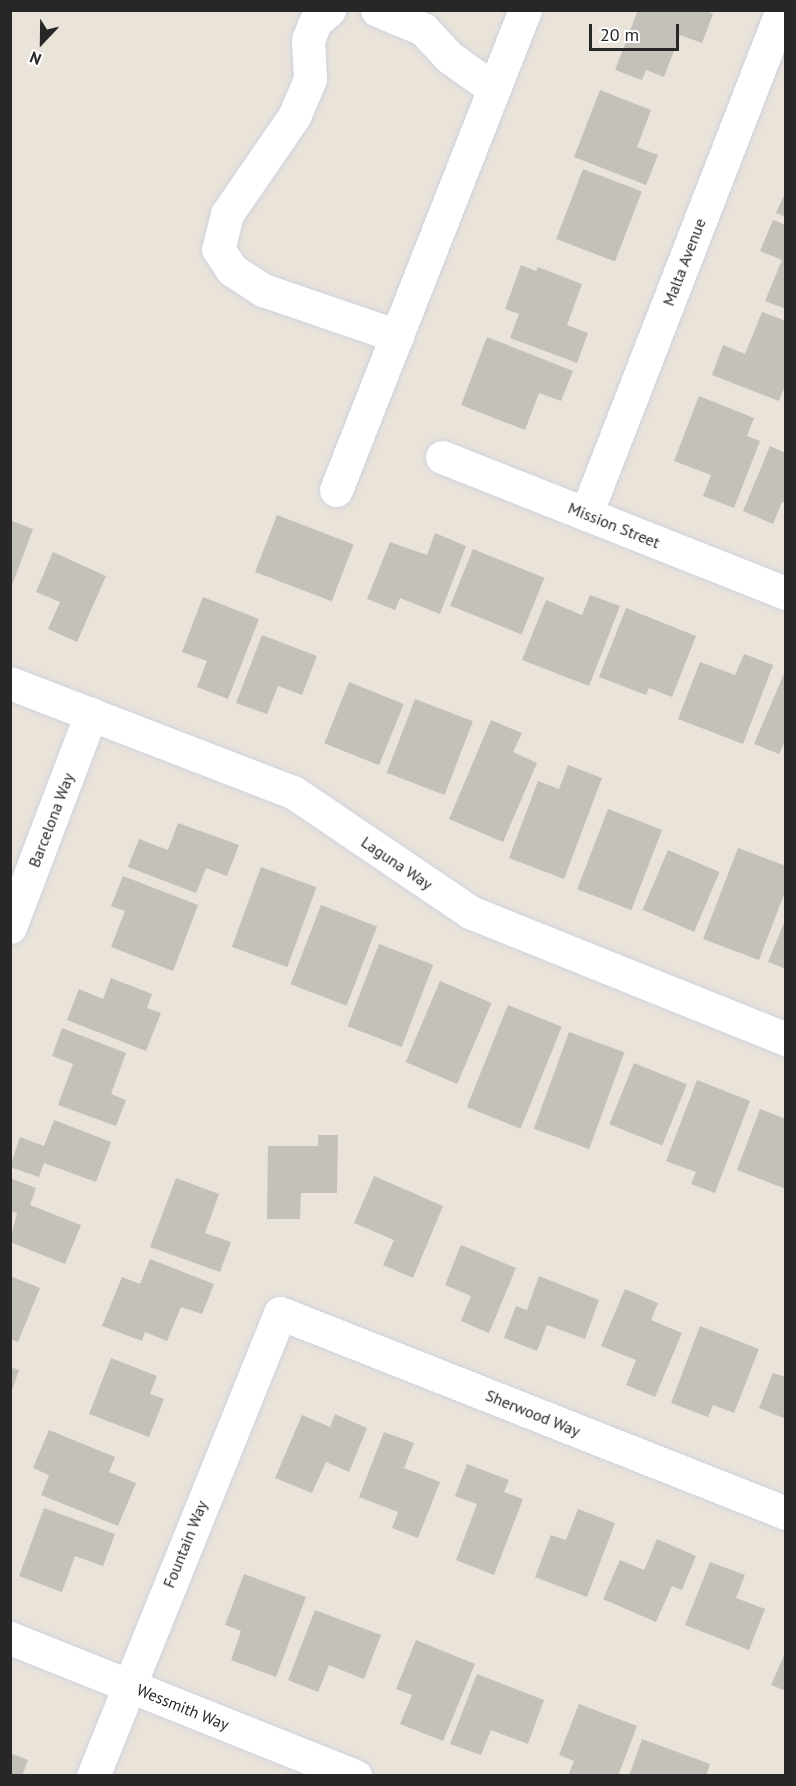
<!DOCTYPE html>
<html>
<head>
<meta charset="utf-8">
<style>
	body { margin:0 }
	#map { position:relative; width:796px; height:1786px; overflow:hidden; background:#e9e3da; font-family:"PT Sans",sans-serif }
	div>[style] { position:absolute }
	.building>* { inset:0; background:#c4c0ba; transform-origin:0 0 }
	.roads { filter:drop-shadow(0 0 2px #d0d2df) drop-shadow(0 0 2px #d0d2df) }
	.minor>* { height:33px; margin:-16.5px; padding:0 16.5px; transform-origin:16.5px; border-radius:16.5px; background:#fff }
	span { translate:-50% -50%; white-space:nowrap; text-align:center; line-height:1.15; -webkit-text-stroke:5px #fff; paint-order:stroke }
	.street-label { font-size:16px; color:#272727 }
	.frame { position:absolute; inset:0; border:12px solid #272727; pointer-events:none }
	.north { position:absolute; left:12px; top:12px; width:60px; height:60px; -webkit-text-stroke:4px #fff; paint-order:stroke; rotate:202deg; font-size:16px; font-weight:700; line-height:24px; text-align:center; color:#272727 }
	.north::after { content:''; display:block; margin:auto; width:21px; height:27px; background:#272727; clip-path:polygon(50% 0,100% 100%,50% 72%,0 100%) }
	.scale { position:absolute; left:589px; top:24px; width:90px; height:27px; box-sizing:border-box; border:3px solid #272727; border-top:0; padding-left:8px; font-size:18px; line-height:21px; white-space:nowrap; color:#272727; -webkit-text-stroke:4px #fff; paint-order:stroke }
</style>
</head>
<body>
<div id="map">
	<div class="building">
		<div style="clip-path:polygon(638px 10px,704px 10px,713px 14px,702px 43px,680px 35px,664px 77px,646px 70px,642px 80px,615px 70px)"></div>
		<div style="clip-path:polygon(600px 90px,651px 110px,637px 147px,658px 155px,646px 185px,574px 157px)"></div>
		<div style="left:583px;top:169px;width:63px;height:75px;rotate:21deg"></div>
		<div style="clip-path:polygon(786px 191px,786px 217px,776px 213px)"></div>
		<div style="clip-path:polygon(773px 220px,786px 225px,786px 309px,765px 301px,782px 260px,760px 251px)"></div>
		<div style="clip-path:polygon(521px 265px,536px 271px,538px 267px,582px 284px,567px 325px,588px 333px,577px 363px,510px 338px,519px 314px,505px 309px)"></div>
		<div style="clip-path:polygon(762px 312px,786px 321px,786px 383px,779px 401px,712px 375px,723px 345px,745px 354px)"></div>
		<div style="clip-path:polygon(487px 337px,573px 371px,561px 401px,539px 393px,525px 430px,461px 405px)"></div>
		<div style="clip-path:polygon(699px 396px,754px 418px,747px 436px,760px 441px,734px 508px,703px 496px,711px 475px,674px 461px)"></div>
		<div style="clip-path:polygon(770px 446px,786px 453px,786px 504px,782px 502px,773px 524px,743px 511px)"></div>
		<div style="left:277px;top:515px;width:82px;height:61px;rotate:21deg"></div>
		<div style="clip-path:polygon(10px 520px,33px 529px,11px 588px,10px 588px)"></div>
		<div style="clip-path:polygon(435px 533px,466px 546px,440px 614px,400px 598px,395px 610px,367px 599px,390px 542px,427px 555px)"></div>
		<div style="left:473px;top:549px;width:77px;height:61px;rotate:22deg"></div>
		<div style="clip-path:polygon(53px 552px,106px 576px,77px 642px,48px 629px,60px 602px,36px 592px)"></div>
		<div style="clip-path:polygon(590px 595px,620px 606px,589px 686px,522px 660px,546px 600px,582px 615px)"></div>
		<div style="clip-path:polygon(203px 597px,259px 619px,228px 699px,197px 687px,207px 661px,182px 652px)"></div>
		<div style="clip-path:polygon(626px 608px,696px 636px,672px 697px,649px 688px,646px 695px,599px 677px)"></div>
		<div style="clip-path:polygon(262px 635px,317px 656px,302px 695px,278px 686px,267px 714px,236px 703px)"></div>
		<div style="clip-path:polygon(744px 654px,773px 665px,743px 744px,678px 719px,700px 662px,735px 675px)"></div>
		<div style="clip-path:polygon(786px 669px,786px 739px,779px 754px,754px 744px)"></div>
		<div style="left:349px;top:682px;width:59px;height:66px;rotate:22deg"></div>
		<div style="left:415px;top:699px;width:62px;height:79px;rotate:21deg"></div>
		<div style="clip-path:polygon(491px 720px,522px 733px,513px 752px,537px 763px,503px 842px,449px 819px)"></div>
		<div style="clip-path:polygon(568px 765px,602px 778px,564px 879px,509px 858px,538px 781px,559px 789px)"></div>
		<div style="left:608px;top:809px;width:58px;height:86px;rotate:21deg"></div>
		<div style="clip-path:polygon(178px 823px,239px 845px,227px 876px,206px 868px,196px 893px,128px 867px,139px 839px,168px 850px)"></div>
		<div style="clip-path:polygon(738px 848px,786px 866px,786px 889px,759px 960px,703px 939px)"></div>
		<div style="left:668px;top:850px;width:56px;height:65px;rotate:23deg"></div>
		<div style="left:261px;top:867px;width:59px;height:85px;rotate:20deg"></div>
		<div style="clip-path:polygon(123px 876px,198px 905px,173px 971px,111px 947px,125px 911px,111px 906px)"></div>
		<div style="left:321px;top:905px;width:60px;height:85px;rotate:21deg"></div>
		<div style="clip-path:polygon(786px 918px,786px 969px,768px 962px)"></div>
		<div style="left:379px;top:944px;width:58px;height:88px;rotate:21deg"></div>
		<div style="clip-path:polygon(111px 978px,152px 994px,147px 1008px,161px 1013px,146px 1051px,67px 1020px,79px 989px,103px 999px)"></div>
		<div style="left:440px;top:981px;width:56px;height:88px;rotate:23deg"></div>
		<div style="left:508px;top:1005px;width:58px;height:110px;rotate:22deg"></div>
		<div style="clip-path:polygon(62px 1028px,126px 1053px,111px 1094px,126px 1100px,116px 1126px,58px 1105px,73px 1064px,52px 1056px)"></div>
		<div style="left:569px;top:1032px;width:59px;height:103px;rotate:20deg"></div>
		<div style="left:634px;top:1063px;width:57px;height:66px;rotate:22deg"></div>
		<div style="clip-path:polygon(697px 1080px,750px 1101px,715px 1193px,691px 1184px,696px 1172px,666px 1161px)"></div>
		<div style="clip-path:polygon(760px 1109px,786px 1119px,786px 1189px,737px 1170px)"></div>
		<div style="clip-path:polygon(54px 1120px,111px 1142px,96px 1182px,44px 1163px,39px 1177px,10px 1167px,20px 1137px,44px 1146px)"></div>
		<div style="clip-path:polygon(318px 1135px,338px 1135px,337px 1193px,301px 1193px,300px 1219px,267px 1219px,268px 1146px,318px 1146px)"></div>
		<div style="clip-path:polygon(374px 1176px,443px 1206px,413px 1278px,383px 1265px,394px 1240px,354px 1223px)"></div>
		<div style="clip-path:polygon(10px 1178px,36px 1188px,30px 1205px,81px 1225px,65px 1264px,10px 1242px,17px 1213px,10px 1211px)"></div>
		<div style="clip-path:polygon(176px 1178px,219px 1194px,205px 1233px,231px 1242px,220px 1272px,150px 1247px)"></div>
		<div style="clip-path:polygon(461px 1245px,516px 1268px,489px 1333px,461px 1321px,471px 1296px,445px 1285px)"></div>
		<div style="clip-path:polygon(150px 1259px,214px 1284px,202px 1314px,181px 1307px,167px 1341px,145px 1332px,142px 1341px,102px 1326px,122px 1277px,140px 1284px)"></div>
		<div style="clip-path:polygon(10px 1276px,40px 1288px,18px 1342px,10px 1339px)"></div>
		<div style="clip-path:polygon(539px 1276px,599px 1300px,585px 1339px,547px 1325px,537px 1351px,504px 1338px,516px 1306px,527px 1310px)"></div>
		<div style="clip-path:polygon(625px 1289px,658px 1303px,651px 1320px,682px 1333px,655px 1397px,626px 1385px,636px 1360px,601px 1346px)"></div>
		<div style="clip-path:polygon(700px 1326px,759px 1349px,734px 1413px,713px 1405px,708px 1417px,671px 1403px)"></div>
		<div style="clip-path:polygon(111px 1358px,157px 1376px,150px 1394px,164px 1399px,149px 1437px,89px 1414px)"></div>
		<div style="clip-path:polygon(10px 1367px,19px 1370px,11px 1393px,10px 1393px)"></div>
		<div style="clip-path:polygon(773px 1373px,786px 1377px,786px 1419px,759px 1408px)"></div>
		<div style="clip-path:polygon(335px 1414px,367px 1428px,349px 1472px,326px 1462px,312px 1493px,275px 1478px,302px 1415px,330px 1427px)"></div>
		<div style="clip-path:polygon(49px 1430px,115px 1457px,109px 1472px,136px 1483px,118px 1526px,41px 1495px,49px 1475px,33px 1468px)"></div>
		<div style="clip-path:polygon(384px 1432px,414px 1443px,404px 1468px,440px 1482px,418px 1538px,392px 1528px,398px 1512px,359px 1497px)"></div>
		<div style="clip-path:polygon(467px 1464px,509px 1480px,504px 1492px,523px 1499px,494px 1575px,456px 1560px,477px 1504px,455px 1496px)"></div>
		<div style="clip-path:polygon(44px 1508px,115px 1534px,103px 1566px,75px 1556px,62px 1592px,19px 1576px)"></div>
		<div style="clip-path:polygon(578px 1509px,615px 1523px,587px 1597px,535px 1577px,551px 1535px,566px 1540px)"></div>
		<div style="clip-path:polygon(657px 1539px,696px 1556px,682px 1590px,672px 1586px,656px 1622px,603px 1599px,620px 1560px,644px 1570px)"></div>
		<div style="clip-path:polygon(710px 1562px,745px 1575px,736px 1598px,765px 1609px,749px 1650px,685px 1625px)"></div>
		<div style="clip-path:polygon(244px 1574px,306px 1597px,276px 1677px,231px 1660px,241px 1631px,225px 1625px)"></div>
		<div style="clip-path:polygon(315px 1610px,381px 1635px,364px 1679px,329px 1665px,318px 1692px,288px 1680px)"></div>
		<div style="clip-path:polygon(416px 1640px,475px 1664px,443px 1741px,400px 1724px,412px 1695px,396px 1689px)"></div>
		<div style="clip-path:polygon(786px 1651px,786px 1691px,771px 1685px)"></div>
		<div style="clip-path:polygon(477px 1674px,544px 1700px,528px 1744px,491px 1730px,481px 1755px,450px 1744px)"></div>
		<div style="clip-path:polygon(579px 1704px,637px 1726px,618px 1776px,568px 1776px,574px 1761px,559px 1755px)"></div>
		<div style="clip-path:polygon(642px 1739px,710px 1764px,706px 1776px,629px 1776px)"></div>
		<div style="clip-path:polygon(10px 1753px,28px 1760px,22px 1776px,10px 1776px)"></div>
	</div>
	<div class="roads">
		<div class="minor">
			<div style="left:329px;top:10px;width:18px;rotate:139deg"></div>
			<div style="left:315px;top:22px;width:19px;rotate:111deg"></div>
			<div style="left:308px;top:40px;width:39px;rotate:87deg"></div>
			<div style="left:310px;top:79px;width:39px;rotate:113deg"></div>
			<div style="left:295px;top:115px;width:120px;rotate:124.5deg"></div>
			<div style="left:227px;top:214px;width:36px;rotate:104deg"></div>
			<div style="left:218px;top:249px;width:25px;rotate:56deg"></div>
			<div style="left:232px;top:270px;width:37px;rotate:33deg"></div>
			<div style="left:263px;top:290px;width:142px;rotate:18.9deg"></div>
			<div style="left:377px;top:10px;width:50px;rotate:22.4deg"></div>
			<div style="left:423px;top:29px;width:38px;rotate:47deg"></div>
			<div style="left:449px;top:57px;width:55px;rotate:35.4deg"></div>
			<div style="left:442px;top:457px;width:370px;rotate:21.6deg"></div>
			<div style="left:336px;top:490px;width:516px;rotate:-68.51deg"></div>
			<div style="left:586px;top:514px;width:541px;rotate:-68.75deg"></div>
			<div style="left:10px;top:683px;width:303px;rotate:21.1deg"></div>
			<div style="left:293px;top:792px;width:214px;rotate:34.1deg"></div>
			<div style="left:470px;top:912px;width:341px;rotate:21.9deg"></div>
			<div style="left:10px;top:927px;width:228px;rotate:-69.2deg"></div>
			<div style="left:10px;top:1638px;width:372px;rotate:21.8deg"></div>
			<div style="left:93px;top:1776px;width:499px;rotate:-68deg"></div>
			<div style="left:280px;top:1313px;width:544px;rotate:21.57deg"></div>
		</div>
	</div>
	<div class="street-label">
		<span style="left:684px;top:262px;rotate:-69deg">Malta Avenue</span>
		<span style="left:614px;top:525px;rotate:22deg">Mission Street</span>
		<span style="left:51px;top:820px;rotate:-69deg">Barcelona Way</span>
		<span style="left:397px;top:863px;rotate:34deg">Laguna Way</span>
		<span style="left:533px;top:1413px;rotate:22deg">Sherwood Way</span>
		<span style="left:185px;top:1544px;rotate:-68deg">Fountain Way</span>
		<span style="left:183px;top:1707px;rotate:22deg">Wessmith Way</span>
	</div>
	<div class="frame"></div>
	<div class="north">N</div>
	<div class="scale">20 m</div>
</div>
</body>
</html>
